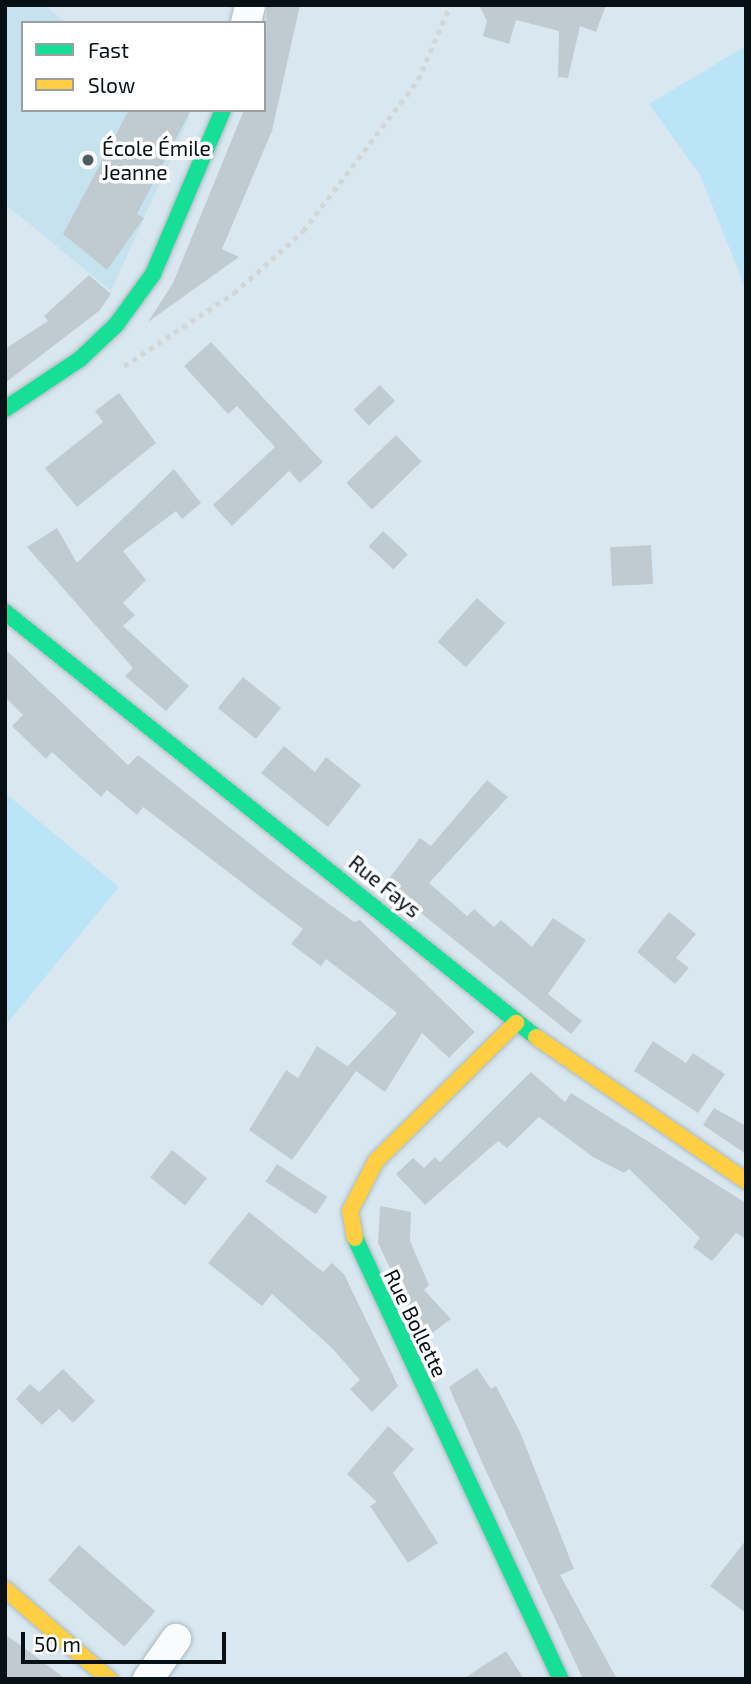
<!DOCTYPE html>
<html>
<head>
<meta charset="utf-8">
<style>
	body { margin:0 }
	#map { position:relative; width:751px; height:1684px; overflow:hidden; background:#d9e8f0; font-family:"Exo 2",sans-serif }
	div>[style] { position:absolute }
	.built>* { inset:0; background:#c7e2ef }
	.green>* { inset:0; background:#bbe4f6 }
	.building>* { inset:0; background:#bfcbd0; transform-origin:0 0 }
	.path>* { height:4.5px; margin-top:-2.25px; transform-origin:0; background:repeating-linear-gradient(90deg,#d1d6d8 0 5px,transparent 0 10px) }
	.roads { filter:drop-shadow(0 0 2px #acb8be) drop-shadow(0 0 2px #acb8be) }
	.street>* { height:30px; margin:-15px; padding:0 15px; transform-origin:15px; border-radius:15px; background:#f9fcfd }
	.fast>* { height:16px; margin:-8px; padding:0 8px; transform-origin:8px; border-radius:8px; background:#16e098 }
	.slow>* { height:16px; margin:-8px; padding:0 8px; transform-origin:8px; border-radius:8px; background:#ffcf43 }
	.dots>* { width:19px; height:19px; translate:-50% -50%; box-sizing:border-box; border:4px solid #fff; border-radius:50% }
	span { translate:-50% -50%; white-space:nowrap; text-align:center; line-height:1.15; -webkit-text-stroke:7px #fff; paint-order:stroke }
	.poi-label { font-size:21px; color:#071014 }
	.left { translate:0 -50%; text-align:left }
	.street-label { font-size:21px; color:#071014 }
	.frame { position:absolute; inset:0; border:7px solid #071014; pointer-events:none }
	.legend { position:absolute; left:21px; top:21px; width:245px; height:91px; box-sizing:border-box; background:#fff; border:2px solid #9c9fa1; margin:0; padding:9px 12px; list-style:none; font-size:21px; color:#071014 }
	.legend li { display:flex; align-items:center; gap:14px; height:35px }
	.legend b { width:35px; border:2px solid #9c9fa1 }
	.scale { position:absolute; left:21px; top:1632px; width:205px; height:32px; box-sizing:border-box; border:4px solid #071014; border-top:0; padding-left:9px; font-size:21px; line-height:24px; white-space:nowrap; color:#071014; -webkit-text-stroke:5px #fff; paint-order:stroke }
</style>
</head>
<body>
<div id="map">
	<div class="built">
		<div style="clip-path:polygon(5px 5px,44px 5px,67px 23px,23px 23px,23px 110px,183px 110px,190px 116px,111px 291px,5px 204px)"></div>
	</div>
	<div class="green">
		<div style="clip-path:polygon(746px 46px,746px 289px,700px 175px,649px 104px)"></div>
		<div style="clip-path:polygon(5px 793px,119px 887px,5px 1026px)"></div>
	</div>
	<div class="building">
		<div style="clip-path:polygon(267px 5px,300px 5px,272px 131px,222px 249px,239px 257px,148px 322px,173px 283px,244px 110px,264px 110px)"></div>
		<div style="clip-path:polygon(479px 5px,606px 5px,596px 32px,580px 26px,568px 78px,558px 77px,559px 31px,516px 20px,509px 44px,483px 36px,487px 21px)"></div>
		<div style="clip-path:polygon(129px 110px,191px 110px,137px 214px,144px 218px,107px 270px,63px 234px)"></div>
		<div style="clip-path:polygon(89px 275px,111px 294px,99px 311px,5px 383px,5px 349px,48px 321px,44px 316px)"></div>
		<div style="clip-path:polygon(211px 342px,323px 462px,300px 483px,289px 471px,232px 526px,213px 505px,275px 447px,237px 406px,228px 414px,184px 366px)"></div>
		<div style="left:380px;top:385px;width:22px;height:36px;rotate:47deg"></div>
		<div style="clip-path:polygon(119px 393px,156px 443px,77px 507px,45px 468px,103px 422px,95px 411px)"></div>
		<div style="left:396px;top:435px;width:37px;height:69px;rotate:46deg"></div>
		<div style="clip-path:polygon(174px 469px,201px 503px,182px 519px,176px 511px,123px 551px,146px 580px,123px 603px,135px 615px,123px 626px,189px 686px,166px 711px,125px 676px,133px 668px,27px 547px,57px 528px,77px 563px)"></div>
		<div style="left:383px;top:531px;width:34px;height:21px;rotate:43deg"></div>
		<div style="left:651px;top:545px;width:39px;height:41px;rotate:87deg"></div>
		<div style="left:477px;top:598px;width:38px;height:59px;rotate:42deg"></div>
		<div style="clip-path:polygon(5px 649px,128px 765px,138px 755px,292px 877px,354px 922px,360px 920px,475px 1032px,449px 1058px,422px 1033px,385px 1092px,356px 1071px,292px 1160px,249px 1130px,286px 1070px,298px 1078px,317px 1046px,355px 1071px,348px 1066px,397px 1013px,326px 959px,321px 966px,291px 944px,303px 929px,143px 807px,137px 815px,107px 790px,101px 797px,52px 752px,46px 759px,12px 726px,23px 715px,5px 697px)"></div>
		<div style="left:243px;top:677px;width:49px;height:40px;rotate:39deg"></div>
		<div style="clip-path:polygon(284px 746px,315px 772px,326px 757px,361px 785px,328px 827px,261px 773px)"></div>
		<div style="clip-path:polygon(487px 780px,508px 797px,429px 883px,467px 916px,474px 909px,494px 927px,501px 920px,532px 947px,553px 918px,586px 940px,548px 994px,582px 1021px,571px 1034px,385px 884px,420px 838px,431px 846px)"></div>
		<div style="clip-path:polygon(669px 912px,696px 934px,676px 958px,689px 968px,675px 984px,637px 952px)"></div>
		<div style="clip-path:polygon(653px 1041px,686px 1063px,693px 1053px,725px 1074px,698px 1113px,634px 1071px)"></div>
		<div style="clip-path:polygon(531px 1072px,565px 1102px,571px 1093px,746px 1203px,746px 1239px,736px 1233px,712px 1261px,693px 1247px,700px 1238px,629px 1169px,624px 1173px,593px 1157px,539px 1117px,507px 1148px,498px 1141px,425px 1205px,396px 1174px,413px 1158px,424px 1168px,435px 1157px,440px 1162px)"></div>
		<div style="clip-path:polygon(714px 1108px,746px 1126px,746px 1154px,703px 1125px)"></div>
		<div style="left:172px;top:1150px;width:45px;height:35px;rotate:39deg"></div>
		<div style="left:277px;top:1164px;width:60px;height:21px;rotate:33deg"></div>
		<div style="clip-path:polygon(380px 1206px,411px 1212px,410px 1241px,429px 1285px,424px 1290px,451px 1319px,424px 1339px,378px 1243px)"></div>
		<div style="clip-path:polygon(249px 1212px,323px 1272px,332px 1263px,344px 1274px,398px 1386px,372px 1412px,350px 1389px,360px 1380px,332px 1348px,272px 1294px,262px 1306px,208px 1263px)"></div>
		<div style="clip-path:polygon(477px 1368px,491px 1389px,496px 1386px,520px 1432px,574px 1569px,560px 1575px,617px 1679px,583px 1679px,480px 1458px,449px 1387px)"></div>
		<div style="clip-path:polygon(63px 1369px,95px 1401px,73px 1423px,59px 1409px,42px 1425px,16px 1399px,30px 1384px,39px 1392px)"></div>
		<div style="clip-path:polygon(388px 1426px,414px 1449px,393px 1473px,438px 1543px,408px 1563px,370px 1506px,377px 1502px,347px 1474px)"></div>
		<div style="clip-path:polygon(746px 1540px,746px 1613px,710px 1586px)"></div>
		<div style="left:79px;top:1545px;width:101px;height:47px;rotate:41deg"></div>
		<div style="clip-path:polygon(5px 1634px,66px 1679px,5px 1679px)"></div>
		<div style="clip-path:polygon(506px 1651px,524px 1679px,463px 1679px)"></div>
	</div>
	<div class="path">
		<div style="left:124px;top:366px;width:132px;rotate:-33.6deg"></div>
		<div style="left:234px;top:293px;width:93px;rotate:-41.9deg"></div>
		<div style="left:303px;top:231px;width:190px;rotate:-52.7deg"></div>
		<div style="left:418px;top:80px;width:82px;rotate:-66.9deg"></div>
	</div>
	<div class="roads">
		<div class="street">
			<div style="left:246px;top:23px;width:18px;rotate:-77deg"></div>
			<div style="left:148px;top:1679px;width:49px;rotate:-55deg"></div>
		</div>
		<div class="fast">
			<div style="left:5px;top:409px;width:90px;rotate:-33.7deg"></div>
			<div style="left:80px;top:359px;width:50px;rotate:-43.4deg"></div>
			<div style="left:116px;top:325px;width:63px;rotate:-54deg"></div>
			<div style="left:153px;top:274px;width:178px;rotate:-66.9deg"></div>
			<div style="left:5px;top:612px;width:680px;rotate:38.67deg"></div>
			<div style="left:355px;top:1238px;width:487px;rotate:65deg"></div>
		</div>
		<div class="slow">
			<div style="left:536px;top:1037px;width:255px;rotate:34.4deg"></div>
			<div style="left:355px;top:1238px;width:27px;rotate:-100deg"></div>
			<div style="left:350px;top:1211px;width:56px;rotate:-62.5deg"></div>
			<div style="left:376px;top:1161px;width:197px;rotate:-44.6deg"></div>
			<div style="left:5px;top:1589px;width:138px;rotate:40.9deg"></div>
		</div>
	</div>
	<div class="dots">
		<div style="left:88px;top:160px;background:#505c61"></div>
	</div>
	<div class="poi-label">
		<span class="left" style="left:102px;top:160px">École Émile<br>Jeanne</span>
	</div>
	<div class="street-label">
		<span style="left:385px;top:886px;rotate:39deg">Rue Fays</span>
		<span style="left:416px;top:1323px;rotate:64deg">Rue Bollette</span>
	</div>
	<div class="frame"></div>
	<ul class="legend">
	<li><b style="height:9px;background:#16e098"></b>Fast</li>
	<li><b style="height:9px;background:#ffcf43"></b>Slow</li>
	</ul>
	<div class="scale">50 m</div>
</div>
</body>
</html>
